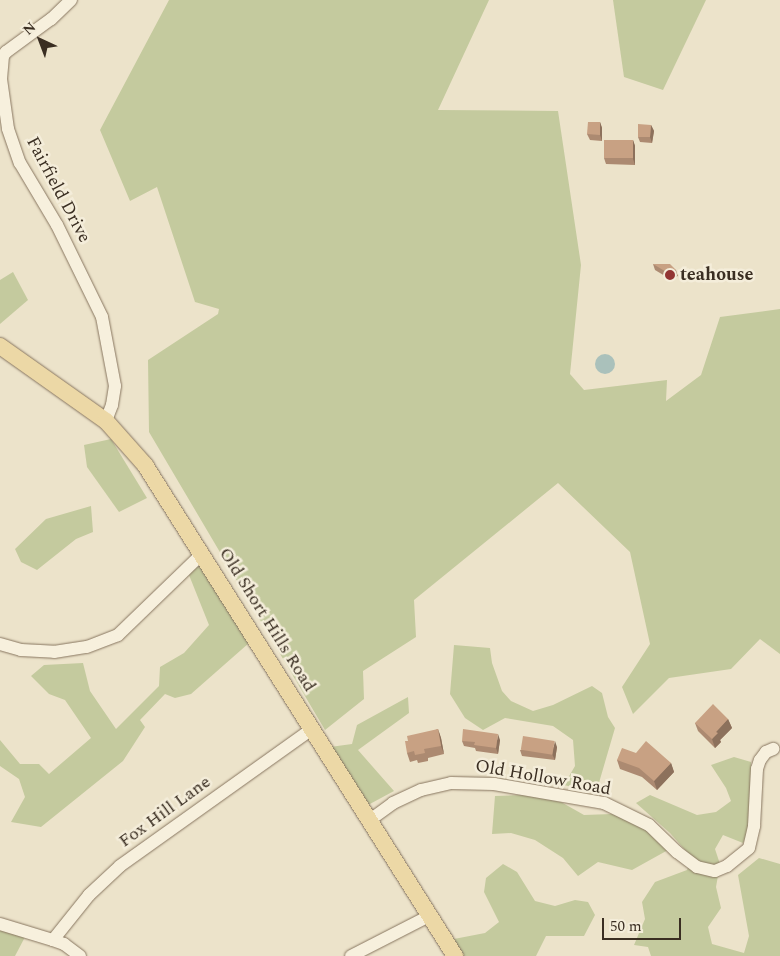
<!DOCTYPE html>
<html>
<head>
<meta charset="utf-8">
<style>
	body { margin:0 }
	#map { position:relative; width:780px; height:956px; overflow:hidden; background:#ece3ca; font-family:Spectral,serif }
	div>[style] { position:absolute }
	.green>* { inset:0; background:#c4ca9e }
	.water>* { inset:0; background:#aac1bb }
	.round { border-radius:50% }
	.roads { filter:drop-shadow(0 0 1px #887660) drop-shadow(0 0 1px #887660) }
	.minor>* { height:12px; margin:-6px; padding:0 6px; transform-origin:6px; border-radius:6px; background:#f7f0dd }
	.major>* { height:16px; margin:-8px; padding:0 8px; transform-origin:8px; border-radius:8px; background:#ecd8a6 }
	.wall>* { inset:0; background:#ac8a71 }
	.shaded-wall>* { inset:0; background:#8c715c }
	.building>* { inset:0; background:#c8a183; transform-origin:0 0 }
	.dots>* { width:14px; height:14px; translate:-50% -50%; box-sizing:border-box; border:2px solid #f4edda; border-radius:50% }
	span { translate:-50% -50%; white-space:nowrap; text-align:center; line-height:1.15; -webkit-text-stroke:5px #f4edda; paint-order:stroke }
	.street-label { font-size:18px; color:#3a2e22 }
	.poi-label { font-size:18px; color:#3a2e22; font-weight:700 }
	.left { translate:0 -50%; text-align:left }
	.north { position:absolute; left:15px; top:15px; width:50px; height:50px; -webkit-text-stroke:4px #f4edda; paint-order:stroke; rotate:317deg; font-size:14px; font-weight:700; line-height:20px; text-align:center; color:#3a2e22 }
	.north::after { content:''; display:block; margin:auto; width:18px; height:22px; background:#3a2e22; clip-path:polygon(50% 0,100% 100%,50% 72%,0 100%) }
	.scale { position:absolute; left:602px; top:918px; width:79px; height:22px; box-sizing:border-box; border:2px solid #3a2e22; border-top:0; padding-left:6px; font-size:15px; line-height:18px; white-space:nowrap; color:#3a2e22; -webkit-text-stroke:4px #f4edda; paint-order:stroke }
</style>
</head>
<body>
<div id="map">
	<div class="green">
		<div style="clip-path:polygon(169px 0,489px 0,438px 110px,558px 111px,581px 265px,570px 374px,584px 390px,667px 380px,666px 401px,701px 375px,720px 317px,780px 309px,780px 654px,760px 639px,731px 669px,669px 678px,633px 714px,622px 687px,650px 644px,630px 552px,558px 483px,414px 600px,416px 637px,363px 671px,364px 699px,325px 730px,149px 432px,148px 360px,218px 314px,219px 309px,195px 302px,157px 187px,130px 201px,100px 130px)"></div>
		<div style="clip-path:polygon(613px 0,706px 0,663px 90px,624px 77px)"></div>
		<div style="clip-path:polygon(13px 272px,28px 300px,0 324px,0 280px)"></div>
		<div style="clip-path:polygon(111px 439px,147px 498px,119px 512px,87px 467px,84px 445px)"></div>
		<div style="clip-path:polygon(91px 506px,93px 532px,76px 539px,37px 570px,21px 562px,15px 549px,46px 519px)"></div>
		<div style="clip-path:polygon(202px 561px,249px 643px,191px 694px,175px 698px,165px 694px,140px 720px,145px 727px,123px 761px,41px 827px,11px 822px,25px 797px,19px 779px,0 766px,0 740px,20px 764px,39px 764px,49px 774px,91px 738px,65px 700px,49px 694px,31px 676px,44px 665px,83px 663px,90px 691px,116px 729px,159px 686px,160px 667px,184px 653px,209px 625px,189px 575px)"></div>
		<div style="clip-path:polygon(454px 645px,490px 648px,492px 663px,502px 691px,511px 701px,533px 711px,553px 705px,592px 686px,602px 693px,608px 717px,615px 728px,596px 793px,564px 785px,575px 766px,573px 740px,553px 726px,505px 718px,483px 730px,465px 718px,450px 694px)"></div>
		<div style="clip-path:polygon(408px 697px,409px 713px,358px 750px,394px 791px,368px 805px,330px 747px,352px 744px,357px 725px)"></div>
		<div style="clip-path:polygon(734px 757px,751px 762px,751px 828px,743px 843px,723px 835px,715px 849px,720px 864px,716px 887px,721px 908px,708px 927px,712px 944px,744px 953px,749px 936px,738px 875px,759px 858px,780px 864px,780px 956px,651px 956px,648px 947px,634px 945px,645px 919px,642px 902px,655px 882px,687px 870px,692px 858px,670px 833px,636px 803px,650px 795px,697px 815px,716px 812px,731px 801px,726px 788px,711px 765px)"></div>
		<div style="clip-path:polygon(525px 795px,561px 802px,584px 815px,612px 814px,644px 826px,668px 850px,632px 870px,598px 862px,578px 876px,563px 858px,535px 840px,511px 833px,492px 834px,495px 796px)"></div>
		<div style="clip-path:polygon(503px 864px,517px 872px,535px 901px,555px 906px,575px 900px,588px 902px,595px 915px,584px 936px,546px 936px,536px 956px,463px 956px,454px 939px,485px 933px,499px 922px,484px 892px,486px 878px)"></div>
		<div style="clip-path:polygon(0 929px,25px 937px,15px 956px,0 956px)"></div>
	</div>
	<div class="water">
		<div class="round" style="left:595px;top:354px;width:20px;height:20px"></div>
	</div>
	<div class="roads">
		<div class="minor">
			<div style="left:71px;top:0;width:28px;rotate:136deg"></div>
			<div style="left:51px;top:19px;width:56px;rotate:143.7deg"></div>
			<div style="left:6px;top:52px;width:5px;rotate:127deg"></div>
			<div style="left:3px;top:56px;width:23px;rotate:95deg"></div>
			<div style="left:1px;top:79px;width:50px;rotate:82deg"></div>
			<div style="left:8px;top:129px;width:36px;rotate:71deg"></div>
			<div style="left:20px;top:163px;width:72px;rotate:59.2deg"></div>
			<div style="left:57px;top:225px;width:102px;rotate:63.9deg"></div>
			<div style="left:102px;top:317px;width:70px;rotate:79.3deg"></div>
			<div style="left:115px;top:386px;width:19px;rotate:99deg"></div>
			<div style="left:112px;top:405px;width:17px;rotate:111deg"></div>
			<div style="left:0;top:644px;width:22px;rotate:16deg"></div>
			<div style="left:21px;top:650px;width:33px;rotate:3deg"></div>
			<div style="left:54px;top:652px;width:33px;rotate:-9deg"></div>
			<div style="left:87px;top:647px;width:33px;rotate:-21deg"></div>
			<div style="left:118px;top:635px;width:117px;rotate:-44deg"></div>
			<div style="left:370px;top:820px;width:29px;rotate:-36deg"></div>
			<div style="left:393px;top:803px;width:31px;rotate:-25deg"></div>
			<div style="left:421px;top:790px;width:31px;rotate:-13deg"></div>
			<div style="left:451px;top:783px;width:43px;rotate:1.3deg"></div>
			<div style="left:494px;top:784px;width:112px;rotate:9.8deg"></div>
			<div style="left:604px;top:803px;width:50px;rotate:26.1deg"></div>
			<div style="left:649px;top:825px;width:39px;rotate:44deg"></div>
			<div style="left:677px;top:852px;width:25px;rotate:37deg"></div>
			<div style="left:697px;top:867px;width:18px;rotate:13deg"></div>
			<div style="left:715px;top:871px;width:13px;rotate:-23deg"></div>
			<div style="left:727px;top:866px;width:28px;rotate:-39deg"></div>
			<div style="left:749px;top:848px;width:23px;rotate:-77deg"></div>
			<div style="left:754px;top:826px;width:57px;rotate:-87deg"></div>
			<div style="left:757px;top:769px;width:9px;rotate:-72deg"></div>
			<div style="left:760px;top:760px;width:10px;rotate:-53deg"></div>
			<div style="left:766px;top:752px;width:8px;rotate:-23deg"></div>
			<div style="left:0;top:924px;width:55px;rotate:16.8deg"></div>
			<div style="left:53px;top:940px;width:12px;rotate:20deg"></div>
			<div style="left:64px;top:944px;width:20px;rotate:37deg"></div>
			<div style="left:53px;top:940px;width:58px;rotate:-51.3deg"></div>
			<div style="left:89px;top:895px;width:42px;rotate:-43.1deg"></div>
			<div style="left:120px;top:866px;width:236px;rotate:-35.5deg"></div>
			<div style="left:351px;top:956px;width:90px;rotate:-27.1deg"></div>
		</div>
		<div class="major">
			<div style="left:0;top:346px;width:130px;rotate:35.3deg"></div>
			<div style="left:106px;top:421px;width:59px;rotate:48.4deg"></div>
			<div style="left:145px;top:465px;width:581px;rotate:57.73deg"></div>
		</div>
	</div>
	<div class="wall">
		<div style="clip-path:polygon(600px 122px,602px 128px,602px 141px,590px 140px,587px 134px)"></div>
		<div style="clip-path:polygon(651px 125px,654px 131px,652px 143px,640px 142px,638px 137px)"></div>
		<div style="clip-path:polygon(633px 140px,635px 146px,635px 165px,606px 164px,604px 158px)"></div>
		<div style="clip-path:polygon(653px 264px,676px 270px,678px 276px,670px 279px,655px 270px)"></div>
		<div style="clip-path:polygon(728px 719px,732px 728px,720px 740px,721px 742px,715px 748px,698px 731px,695px 723px)"></div>
		<div style="clip-path:polygon(438px 729px,441px 738px,444px 754px,428px 758px,428px 761px,418px 763px,417px 760px,410px 762px,407px 753px,408px 741px)"></div>
		<div style="clip-path:polygon(500px 740px,498px 754px,476px 751px,475px 748px,464px 746px,462px 741px)"></div>
		<div style="clip-path:polygon(557px 747px,555px 760px,522px 756px,520px 750px)"></div>
		<div style="clip-path:polygon(636px 753px,671px 763px,674px 772px,657px 790px,642px 777px,620px 769px,617px 760px)"></div>
	</div>
	<div class="shaded-wall">
		<div style="clip-path:polygon(600px 122px,602px 128px,602px 141px,600px 135px)"></div>
		<div style="clip-path:polygon(651px 125px,654px 131px,652px 143px,650px 137px)"></div>
		<div style="clip-path:polygon(633px 140px,635px 146px,635px 165px,633px 159px)"></div>
		<div style="clip-path:polygon(728px 719px,732px 728px,720px 740px,721px 742px,715px 748px,712px 739px,716px 732px)"></div>
		<div style="clip-path:polygon(438px 729px,441px 738px,444px 754px,441px 746px)"></div>
		<div style="clip-path:polygon(498px 734px,500px 740px,498px 754px,496px 748px)"></div>
		<div style="clip-path:polygon(555px 741px,557px 747px,555px 760px,552px 754px)"></div>
		<div style="clip-path:polygon(671px 763px,674px 772px,657px 790px,654px 781px)"></div>
	</div>
	<div class="building">
		<div style="clip-path:polygon(588px 122px,600px 122px,600px 135px,587px 134px)"></div>
		<div style="clip-path:polygon(638px 124px,651px 125px,650px 137px,638px 137px)"></div>
		<div style="left:604px;top:140px;width:29px;height:18px"></div>
		<div style="clip-path:polygon(653px 264px,670px 264px,676px 270px,668px 273px)"></div>
		<div style="clip-path:polygon(713px 704px,728px 719px,716px 732px,718px 733px,712px 739px,695px 723px)"></div>
		<div style="clip-path:polygon(438px 729px,441px 746px,424px 749px,425px 753px,415px 755px,414px 751px,407px 753px,405px 741px,408px 741px,407px 736px)"></div>
		<div style="clip-path:polygon(463px 729px,498px 734px,496px 748px,474px 745px,475px 742px,462px 741px)"></div>
		<div style="left:523px;top:736px;width:32px;height:14px;rotate:9deg"></div>
		<div style="clip-path:polygon(646px 741px,671px 763px,654px 781px,639px 768px,617px 760px,622px 748px,636px 753px)"></div>
	</div>
	<div class="dots">
		<div style="left:670px;top:275px;background:#933533"></div>
	</div>
	<div class="street-label">
		<span style="left:58px;top:190px;rotate:62deg">Fairfield Drive</span>
		<span style="left:267px;top:620px;rotate:58deg">Old Short Hills Road</span>
		<span style="left:543px;top:778px;rotate:10deg">Old Hollow Road</span>
		<span style="left:165px;top:812px;rotate:-36deg">Fox Hill Lane</span>
	</div>
	<div class="poi-label">
		<span class="left" style="left:680px;top:275px">teahouse</span>
	</div>
	<div class="north">N</div>
	<div class="scale">50 m</div>
</div>
</body>
</html>
